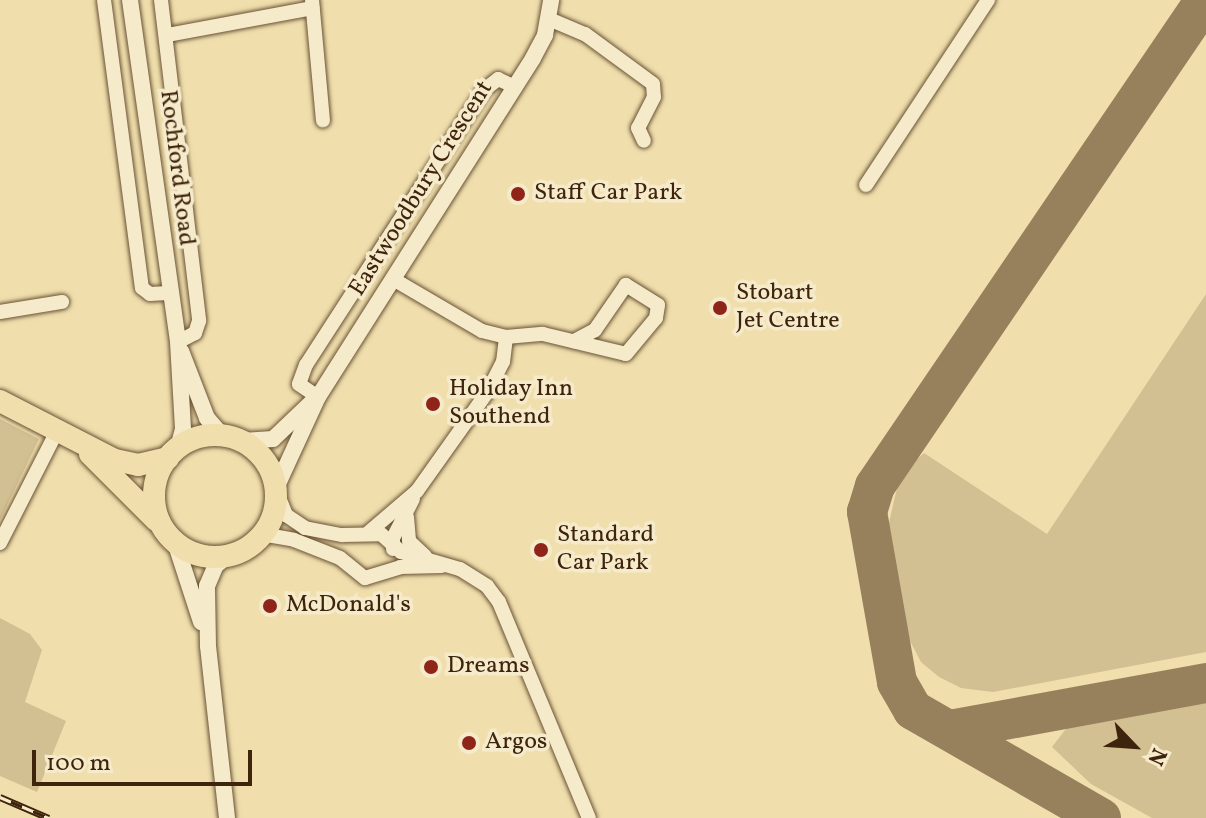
<!DOCTYPE html>
<html>
<head>
<meta charset="utf-8">
<style>
	body { margin:0 }
	#map { position:relative; width:1206px; height:818px; overflow:hidden; background:#f0dfad; font-family:Vollkorn,serif }
	div>[style] { position:absolute }
	.green>* { inset:0; background:#d2bf92 }
	.taxiway>* { height:40px; margin:-20px; padding:0 20px; transform-origin:20px; border-radius:20px; background:#97815d }
	.roads { filter:drop-shadow(0 0 2px #6a5235) drop-shadow(0 0 2px #6a5235) }
	.minor>* { height:14px; margin:-7px; padding:0 7px; transform-origin:7px; border-radius:7px; background:#f5eaca }
	.tertiary>* { height:16px; margin:-8px; padding:0 8px; transform-origin:8px; border-radius:8px; background:#f5eaca }
	.primary>* { height:22px; margin:-11px; padding:0 11px; transform-origin:11px; border-radius:11px; background:#f0dfad }
	.primary>.ring { margin:-11px; padding:0; box-sizing:content-box; background:none; border:22px solid #f0dfad; border-radius:50% }
	.rail>* { height:7px; margin-top:-3.5px; transform-origin:0; background:repeating-linear-gradient(90deg,#f5eaca 0 12px,#3e230d 0 24px); box-sizing:border-box; border-block:2px solid #3e230d }
	.dots>* { width:22px; height:22px; translate:-50% -50%; box-sizing:border-box; border:4px solid #f5eaca; border-radius:50% }
	span { translate:-50% -50%; white-space:nowrap; text-align:center; line-height:1.15; -webkit-text-stroke:7px #f5eaca; paint-order:stroke }
	.street-label { font-size:24px; color:#3e230d }
	.poi-label { font-size:24px; color:#3e230d }
	.left { translate:0 -50%; text-align:left }
	.north { position:absolute; left:1094px; top:706px; width:80px; height:80px; -webkit-text-stroke:6px #f5eaca; paint-order:stroke; rotate:115deg; font-size:22px; font-weight:700; line-height:32px; text-align:center; color:#3e230d }
	.north::after { content:''; display:block; margin:auto; width:28px; height:36px; background:#3e230d; clip-path:polygon(50% 0,100% 100%,50% 72%,0 100%) }
	.scale { position:absolute; left:32px; top:750px; width:220px; height:36px; box-sizing:border-box; border:4px solid #3e230d; border-top:0; padding-left:10px; font-size:24px; line-height:28px; white-space:nowrap; color:#3e230d; -webkit-text-stroke:6px #f5eaca; paint-order:stroke }
</style>
</head>
<body>
<div id="map">
	<div class="green">
		<div style="clip-path:polygon(1206px 294px,1206px 652px,993px 692px,961px 688px,939px 677px,921px 662px,909px 639px,888px 527px,900px 475px,924px 453px,1047px 534px)"></div>
		<div style="clip-path:polygon(0 419px,39px 439px,0 520px)"></div>
		<div style="clip-path:polygon(0 618px,30px 634px,42px 650px,25px 702px,66px 721px,37px 792px,0 776px)"></div>
		<div style="clip-path:polygon(1206px 693px,1206px 818px,1152px 818px,1091px 784px,1052px 747px,1075px 717px)"></div>
	</div>
	<div class="taxiway">
		<div style="left:950px;top:730px;width:260px;rotate:-10.4deg"></div>
		<div style="left:1101px;top:818px;width:217px;rotate:-150.1deg"></div>
		<div style="left:913px;top:710px;width:32px;rotate:-120deg"></div>
		<div style="left:897px;top:682px;width:173px;rotate:-100deg"></div>
		<div style="left:867px;top:512px;width:27px;rotate:-73deg"></div>
		<div style="left:875px;top:486px;width:587px;rotate:-55.82deg"></div>
	</div>
	<div class="roads">
		<div class="minor">
			<div style="left:104px;top:0;width:290px;rotate:82.5deg"></div>
			<div style="left:142px;top:288px;width:10px;rotate:37deg"></div>
			<div style="left:150px;top:294px;width:18px;rotate:-3deg"></div>
			<div style="left:161px;top:0;width:323px;rotate:83.2deg"></div>
			<div style="left:199px;top:321px;width:13px;rotate:108deg"></div>
			<div style="left:195px;top:333px;width:19px;rotate:152deg"></div>
			<div style="left:312px;top:0;width:121px;rotate:84.8deg"></div>
			<div style="left:549px;top:19px;width:39px;rotate:23deg"></div>
			<div style="left:585px;top:34px;width:84px;rotate:36.3deg"></div>
			<div style="left:653px;top:84px;width:13px;rotate:86deg"></div>
			<div style="left:654px;top:97px;width:35px;rotate:117deg"></div>
			<div style="left:638px;top:128px;width:14px;rotate:65deg"></div>
			<div style="left:167px;top:35px;width:148px;rotate:-10.5deg"></div>
			<div style="left:866px;top:185px;width:222px;rotate:-56.6deg"></div>
			<div style="left:393px;top:279px;width:103px;rotate:30.3deg"></div>
			<div style="left:482px;top:331px;width:25px;rotate:14deg"></div>
			<div style="left:506px;top:337px;width:37px;rotate:-5deg"></div>
			<div style="left:543px;top:334px;width:85px;rotate:13.5deg"></div>
			<div style="left:626px;top:354px;width:47px;rotate:-50.2deg"></div>
			<div style="left:656px;top:318px;width:13px;rotate:-81deg"></div>
			<div style="left:658px;top:305px;width:38px;rotate:-148deg"></div>
			<div style="left:626px;top:285px;width:55px;rotate:124.6deg"></div>
			<div style="left:595px;top:330px;width:24px;rotate:152deg"></div>
			<div style="left:0;top:312px;width:63px;rotate:-9.2deg"></div>
			<div style="left:318px;top:397px;width:23px;rotate:-146deg"></div>
			<div style="left:299px;top:384px;width:20px;rotate:-70deg"></div>
			<div style="left:306px;top:365px;width:328px;rotate:-57.1deg"></div>
			<div style="left:484px;top:90px;width:18px;rotate:-38deg"></div>
			<div style="left:498px;top:79px;width:19px;rotate:25deg"></div>
			<div style="left:278px;top:495px;width:22px;rotate:68deg"></div>
			<div style="left:286px;top:515px;width:23px;rotate:34deg"></div>
			<div style="left:305px;top:528px;width:38px;rotate:11deg"></div>
			<div style="left:342px;top:535px;width:39px;rotate:-1deg"></div>
			<div style="left:381px;top:534px;width:27px;rotate:42deg"></div>
			<div style="left:401px;top:552px;width:61px;rotate:16.1deg"></div>
			<div style="left:460px;top:569px;width:32px;rotate:32deg"></div>
			<div style="left:487px;top:586px;width:20px;rotate:53deg"></div>
			<div style="left:499px;top:602px;width:234px;rotate:67.4deg"></div>
			<div style="left:407px;top:517px;width:24px;rotate:85deg"></div>
			<div style="left:409px;top:541px;width:22px;rotate:43deg"></div>
			<div style="left:369px;top:532px;width:63px;rotate:-40.5deg"></div>
			<div style="left:417px;top:491px;width:123px;rotate:-54.6deg"></div>
			<div style="left:488px;top:391px;width:33px;rotate:-63deg"></div>
			<div style="left:503px;top:362px;width:25px;rotate:-83deg"></div>
			<div style="left:257px;top:539px;width:11px;rotate:-22deg"></div>
			<div style="left:267px;top:535px;width:27px;rotate:10deg"></div>
			<div style="left:294px;top:540px;width:49px;rotate:21.4deg"></div>
			<div style="left:340px;top:558px;width:32px;rotate:39deg"></div>
			<div style="left:365px;top:578px;width:37px;rotate:-17deg"></div>
			<div style="left:400px;top:567px;width:42px;rotate:-1.4deg"></div>
			<div style="left:0;top:543px;width:123px;rotate:-63deg"></div>
			<div style="left:393px;top:549px;width:11px;rotate:-90deg"></div>
			<div style="left:393px;top:538px;width:44px;rotate:-62.9deg"></div>
		</div>
		<div class="tertiary">
			<div style="left:130px;top:0;width:345px;rotate:82deg"></div>
			<div style="left:178px;top:342px;width:87px;rotate:86.7deg"></div>
			<div style="left:183px;top:429px;width:20px;rotate:105deg"></div>
			<div style="left:181px;top:351px;width:72px;rotate:68.8deg"></div>
			<div style="left:207px;top:418px;width:20px;rotate:49deg"></div>
			<div style="left:243px;top:441px;width:30px;rotate:-4deg"></div>
			<div style="left:273px;top:439px;width:55px;rotate:-43.5deg"></div>
			<div style="left:277px;top:486px;width:98px;rotate:-65.3deg"></div>
			<div style="left:318px;top:397px;width:401px;rotate:-57.6deg"></div>
			<div style="left:533px;top:58px;width:26px;rotate:-62deg"></div>
			<div style="left:545px;top:35px;width:36px;rotate:-80deg"></div>
			<div style="left:176px;top:545px;width:81px;rotate:72deg"></div>
			<div style="left:227px;top:818px;width:173px;rotate:-96.3deg"></div>
			<div style="left:208px;top:646px;width:60px;rotate:-91deg"></div>
			<div style="left:207px;top:586px;width:23px;rotate:-67deg"></div>
			<div style="left:216px;top:565px;width:20px;rotate:-37deg"></div>
		</div>
		<div class="primary">
			<div style="left:0;top:401px;width:129px;rotate:27.2deg"></div>
			<div style="left:115px;top:460px;width:24px;rotate:12deg"></div>
			<div style="left:138px;top:465px;width:31px;rotate:-13deg"></div>
			<div class="ring" style="left:154px;top:435px;width:100px;height:100px"></div>
			<div style="left:90px;top:454px;width:93px;rotate:45deg"></div>
		</div>
	</div>
	<div class="rail">
		<div style="left:0;top:797px;width:53px;rotate:23.2deg"></div>
	</div>
	<div class="dots">
		<div style="left:518px;top:194px;background:#8f2418"></div>
		<div style="left:720px;top:308px;background:#8f2418"></div>
		<div style="left:433px;top:404px;background:#8f2418"></div>
		<div style="left:541px;top:550px;background:#8f2418"></div>
		<div style="left:270px;top:606px;background:#8f2418"></div>
		<div style="left:431px;top:667px;background:#8f2418"></div>
		<div style="left:469px;top:743px;background:#8f2418"></div>
	</div>
	<div class="street-label">
		<span style="left:176px;top:168px;rotate:83deg">Rochford Road</span>
		<span style="left:422px;top:189px;rotate:-58deg">Eastwoodbury Crescent</span>
	</div>
	<div class="poi-label">
		<span class="left" style="left:534px;top:194px">Staff Car Park</span>
		<span class="left" style="left:736px;top:308px">Stobart<br>Jet Centre</span>
		<span class="left" style="left:449px;top:404px">Holiday Inn<br>Southend</span>
		<span class="left" style="left:557px;top:550px">Standard<br>Car Park</span>
		<span class="left" style="left:286px;top:606px">McDonald's</span>
		<span class="left" style="left:447px;top:667px">Dreams</span>
		<span class="left" style="left:485px;top:743px">Argos</span>
	</div>
	<div class="north">N</div>
	<div class="scale">100 m</div>
</div>
</body>
</html>
